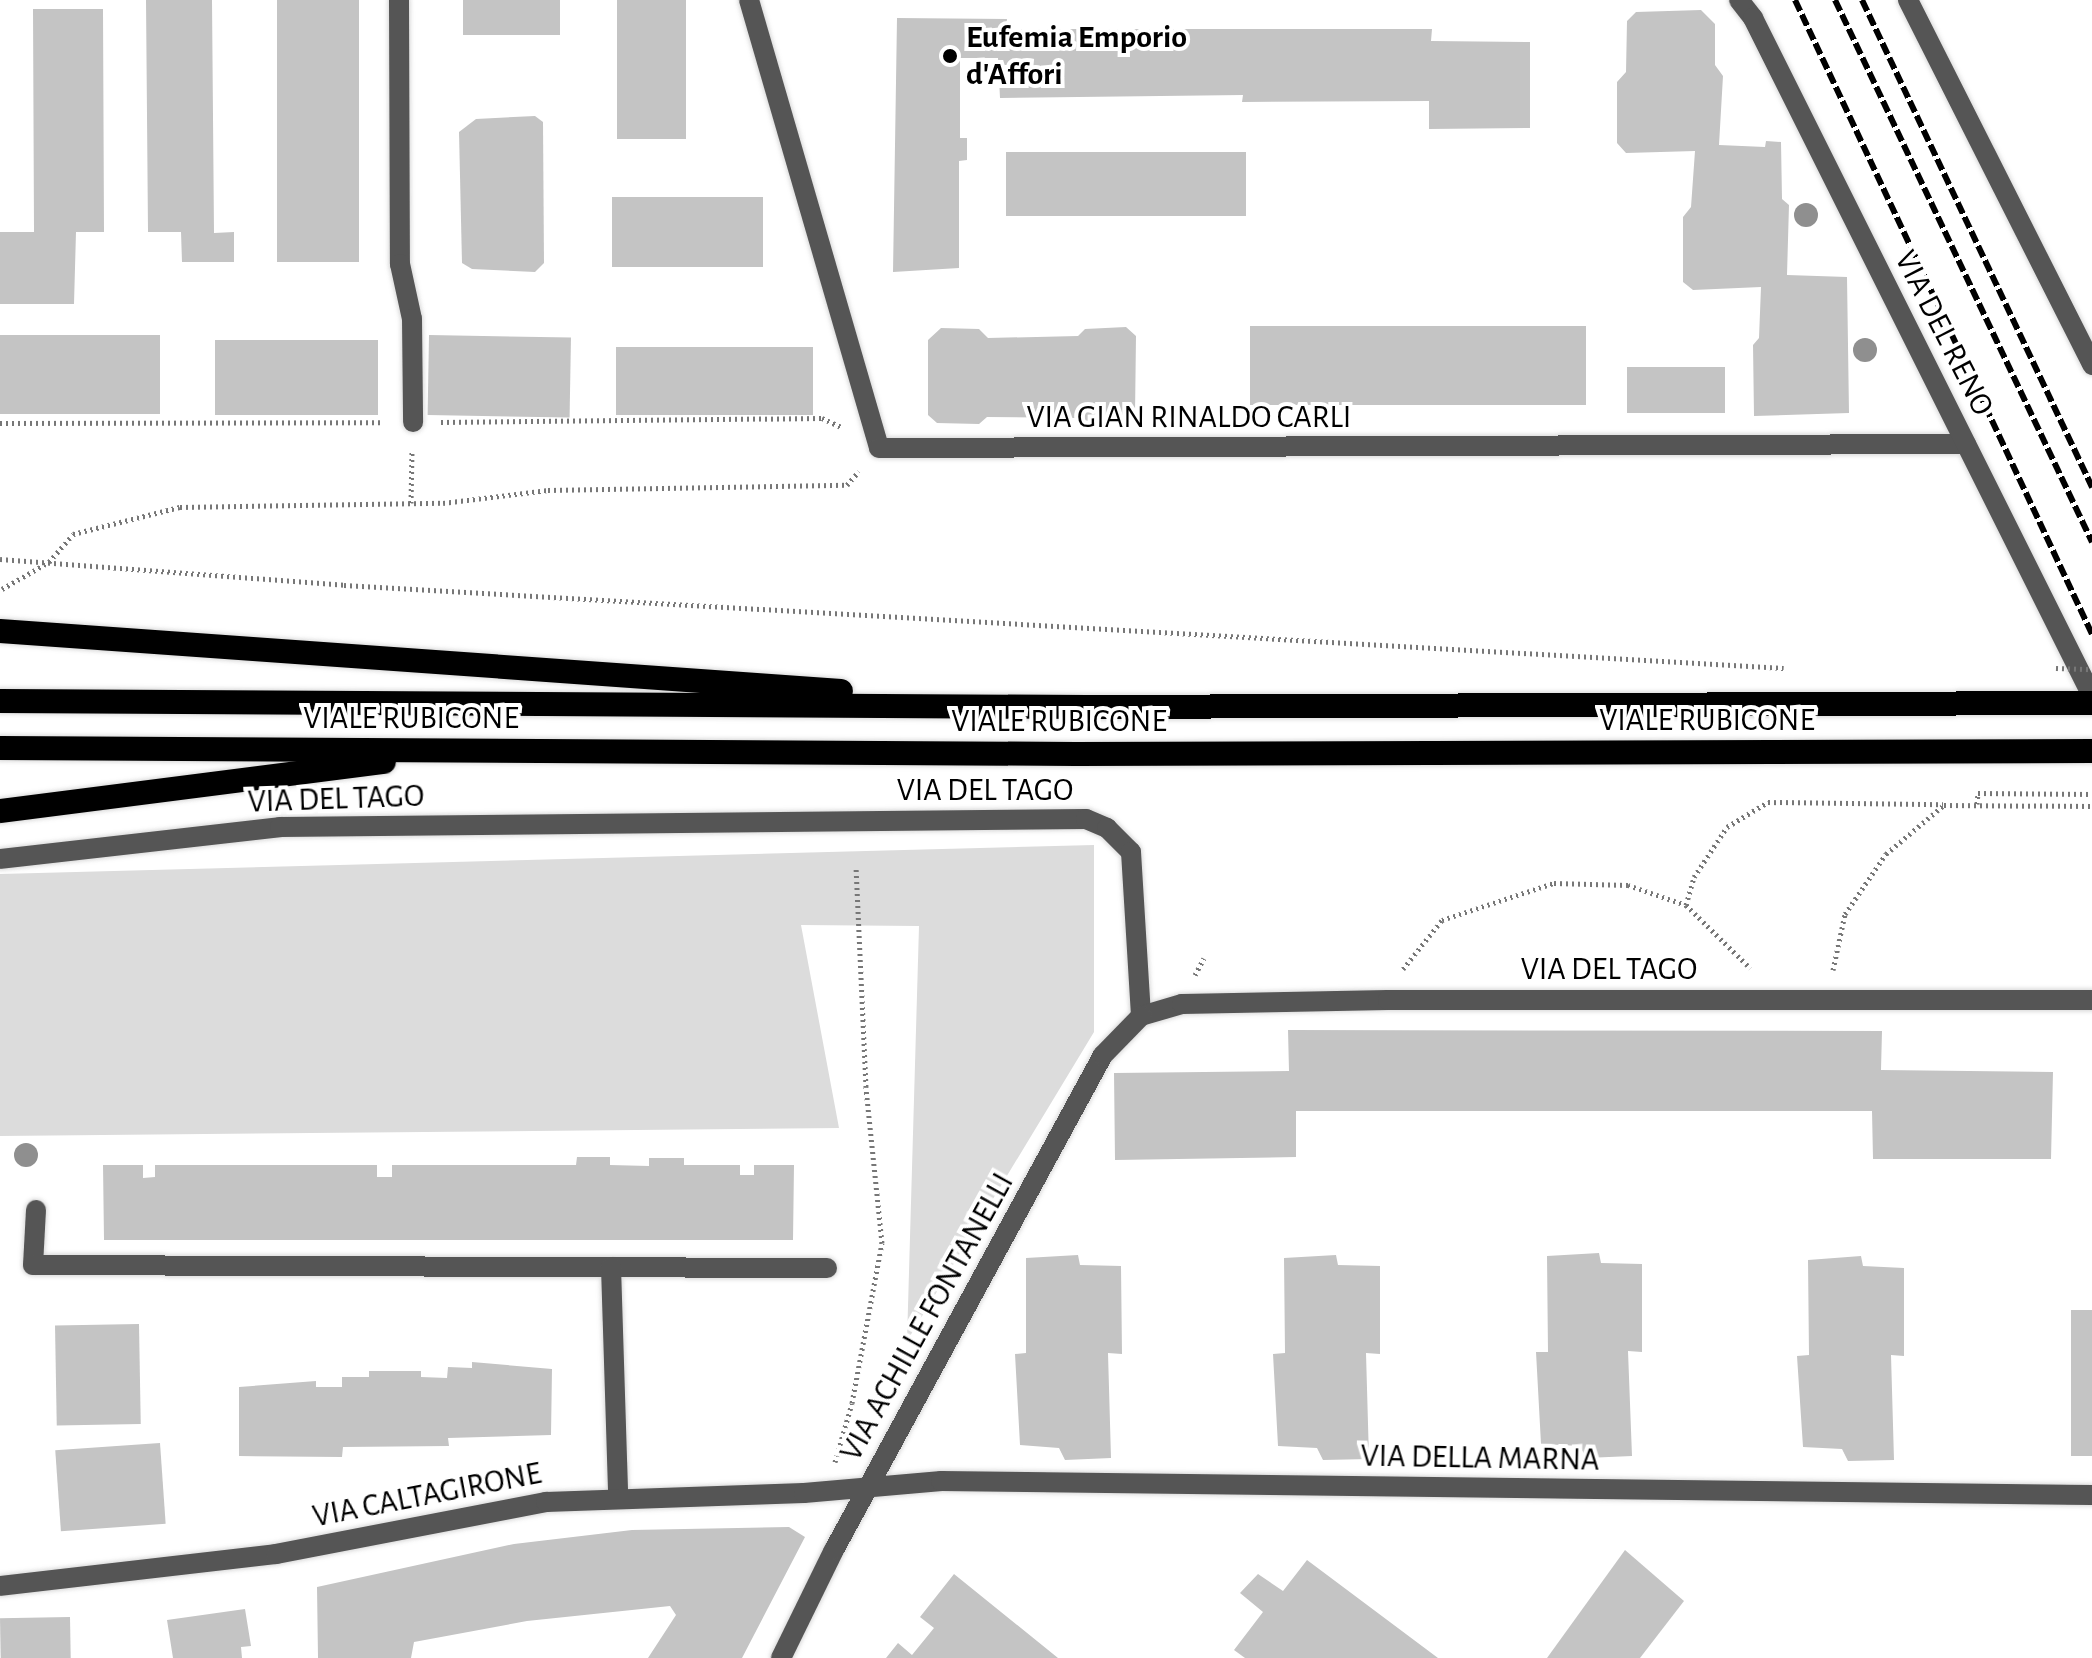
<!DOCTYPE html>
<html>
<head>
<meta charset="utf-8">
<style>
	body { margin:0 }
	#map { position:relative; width:2092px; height:1658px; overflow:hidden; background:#fff; font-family:"Alegreya Sans",sans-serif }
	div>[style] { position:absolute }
	.green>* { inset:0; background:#dcdcdc }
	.building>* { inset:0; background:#c4c4c4; transform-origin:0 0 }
	.path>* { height:5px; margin-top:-2.5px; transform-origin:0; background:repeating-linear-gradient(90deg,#777 0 2px,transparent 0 6px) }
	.roads { filter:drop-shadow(0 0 2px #dbdbdb) drop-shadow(0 0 2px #dbdbdb) }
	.minor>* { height:20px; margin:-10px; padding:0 10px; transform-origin:10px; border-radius:10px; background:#555 }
	.highway>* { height:24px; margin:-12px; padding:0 12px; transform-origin:12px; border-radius:12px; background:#000 }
	.rail>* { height:6px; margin-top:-3px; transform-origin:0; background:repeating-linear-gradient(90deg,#000 0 12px,transparent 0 16px) }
	.path-bridge>* { height:5px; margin-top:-2.5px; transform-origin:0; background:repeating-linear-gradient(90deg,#777 0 2px,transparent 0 6px) }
	.trees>* { width:24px; height:24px; margin:-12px; border-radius:50%; background:#8f8f8f }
	.dots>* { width:22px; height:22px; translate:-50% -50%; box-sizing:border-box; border:4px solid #fff; border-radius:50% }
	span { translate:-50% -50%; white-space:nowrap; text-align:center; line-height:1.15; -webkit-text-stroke:8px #fff; paint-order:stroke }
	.poi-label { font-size:32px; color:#000; font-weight:700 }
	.left { translate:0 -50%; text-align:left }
	.street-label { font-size:32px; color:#000 }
</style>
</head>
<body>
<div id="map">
	<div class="green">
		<div style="clip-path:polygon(1094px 845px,1094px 1032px,907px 1341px,919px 926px,801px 925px,839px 1128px,0 1136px,0 874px)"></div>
	</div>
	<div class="building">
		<div style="clip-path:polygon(146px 0,212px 0,214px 233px,234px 232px,234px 262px,182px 262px,181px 232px,148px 232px)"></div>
		<div style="left:277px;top:0;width:82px;height:262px"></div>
		<div style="left:463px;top:0;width:97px;height:35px"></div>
		<div style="left:617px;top:0;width:69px;height:139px"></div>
		<div style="clip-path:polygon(33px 9px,103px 9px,104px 232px,76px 232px,74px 304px,0 304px,0 232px,34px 232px)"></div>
		<div style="clip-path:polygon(1701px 10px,1715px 24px,1715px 65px,1723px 76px,1719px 145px,1765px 147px,1766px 141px,1781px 142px,1782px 199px,1789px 205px,1787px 275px,1847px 277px,1849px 413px,1754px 416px,1753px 345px,1759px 338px,1761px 287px,1693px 290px,1683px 282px,1683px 217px,1691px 207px,1695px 151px,1626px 153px,1617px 143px,1617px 82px,1626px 72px,1627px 21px,1636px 12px)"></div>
		<div style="clip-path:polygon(897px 18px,1007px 19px,1006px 29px,1432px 29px,1431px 41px,1530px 42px,1530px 128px,1429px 129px,1429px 101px,1242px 102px,1243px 95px,1000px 98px,998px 58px,960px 58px,960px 138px,967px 138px,967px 160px,959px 161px,959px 268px,893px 272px)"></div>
		<div style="clip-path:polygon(535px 116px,543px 122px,544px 263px,535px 272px,472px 269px,462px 263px,459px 132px,476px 119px)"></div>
		<div style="left:1006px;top:152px;width:240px;height:64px"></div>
		<div style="left:763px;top:197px;width:70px;height:151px;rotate:90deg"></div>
		<div style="left:1586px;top:326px;width:79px;height:336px;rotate:90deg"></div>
		<div style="clip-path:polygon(1126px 327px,1136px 336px,1135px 415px,1130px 421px,1083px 424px,1076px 418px,987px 417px,979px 424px,937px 423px,928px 415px,928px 340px,941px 328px,979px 329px,988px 338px,1078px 336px,1085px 329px)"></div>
		<div style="left:160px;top:335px;width:79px;height:160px;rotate:90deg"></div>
		<div style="left:429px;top:335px;width:142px;height:80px;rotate:1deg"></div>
		<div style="left:215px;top:340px;width:163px;height:75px"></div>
		<div style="left:813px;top:347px;width:68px;height:197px;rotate:90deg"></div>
		<div style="left:1725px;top:367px;width:46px;height:98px;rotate:90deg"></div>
		<div style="clip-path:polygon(1288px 1030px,1882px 1031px,1881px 1070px,2053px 1072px,2051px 1159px,1873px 1159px,1872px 1111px,1296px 1111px,1296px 1157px,1115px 1160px,1114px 1073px,1289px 1071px)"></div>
		<div style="clip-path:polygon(577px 1157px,610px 1157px,610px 1165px,649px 1166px,649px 1158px,684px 1158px,684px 1165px,740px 1165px,740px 1175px,754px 1175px,754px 1165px,794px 1165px,793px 1240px,104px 1240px,103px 1165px,143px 1165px,143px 1178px,155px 1177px,155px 1165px,377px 1165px,377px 1177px,392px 1177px,392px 1165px,576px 1165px)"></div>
		<div style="clip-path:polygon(1599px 1253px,1601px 1263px,1642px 1264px,1642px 1352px,1628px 1351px,1632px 1456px,1586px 1458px,1580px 1446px,1541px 1444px,1536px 1352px,1548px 1352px,1547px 1256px)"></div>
		<div style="clip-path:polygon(1078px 1255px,1080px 1265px,1121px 1266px,1122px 1354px,1108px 1353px,1111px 1458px,1065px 1460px,1059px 1448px,1020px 1445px,1015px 1354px,1026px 1353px,1026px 1258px)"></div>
		<div style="clip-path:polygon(1336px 1255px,1338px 1265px,1380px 1266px,1380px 1354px,1366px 1353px,1369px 1459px,1323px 1460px,1317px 1448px,1278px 1446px,1273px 1354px,1285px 1353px,1284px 1258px)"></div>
		<div style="clip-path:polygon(1861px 1256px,1863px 1266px,1904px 1268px,1904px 1356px,1891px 1355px,1894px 1460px,1848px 1461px,1842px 1449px,1803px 1447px,1797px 1356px,1809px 1355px,1808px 1260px)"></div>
		<div style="left:2071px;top:1310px;width:21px;height:146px"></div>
		<div style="left:139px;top:1324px;width:100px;height:84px;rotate:89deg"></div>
		<div style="clip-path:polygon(472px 1362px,552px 1369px,551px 1435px,448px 1438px,449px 1446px,343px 1447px,342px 1457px,239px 1456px,239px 1387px,316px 1381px,316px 1387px,342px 1387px,342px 1377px,369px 1377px,369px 1371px,421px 1371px,421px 1377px,447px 1378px,448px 1367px,472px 1368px)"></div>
		<div style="left:160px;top:1443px;width:81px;height:105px;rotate:86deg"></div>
		<div style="clip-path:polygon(789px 1527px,805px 1537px,742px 1658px,648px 1658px,676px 1615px,670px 1606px,527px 1621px,414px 1642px,411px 1658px,318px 1658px,317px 1587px,514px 1544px,632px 1530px)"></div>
		<div style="clip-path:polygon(1625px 1550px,1684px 1601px,1640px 1658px,1547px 1658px)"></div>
		<div style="clip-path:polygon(1307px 1560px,1438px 1658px,1245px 1658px,1234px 1650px,1263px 1612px,1240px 1593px,1258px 1574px,1283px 1591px)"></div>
		<div style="clip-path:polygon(954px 1574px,1058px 1658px,886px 1658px,898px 1643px,912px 1655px,934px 1628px,920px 1617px)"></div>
		<div style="clip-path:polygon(245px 1609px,251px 1646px,241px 1647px,242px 1658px,173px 1658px,167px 1620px)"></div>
		<div style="left:70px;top:1617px;width:41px;height:70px;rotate:89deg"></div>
	</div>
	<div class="path">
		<div style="left:441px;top:422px;width:381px;rotate:-0.6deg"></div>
		<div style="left:822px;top:418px;width:21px;rotate:25deg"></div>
		<div style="left:0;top:423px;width:383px;rotate:-0.1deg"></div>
		<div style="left:411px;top:503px;width:51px;rotate:-88.9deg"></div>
		<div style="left:0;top:559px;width:345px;rotate:4.3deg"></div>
		<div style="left:344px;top:585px;width:1442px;rotate:3.3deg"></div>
		<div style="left:2px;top:589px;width:54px;rotate:-29.9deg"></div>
		<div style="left:49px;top:562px;width:37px;rotate:-49deg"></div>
		<div style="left:73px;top:534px;width:110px;rotate:-14.2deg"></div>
		<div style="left:180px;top:507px;width:263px;rotate:-0.9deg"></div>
		<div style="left:443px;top:503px;width:106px;rotate:-7.1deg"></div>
		<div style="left:548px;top:490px;width:299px;rotate:-1deg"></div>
		<div style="left:847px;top:485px;width:18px;rotate:-49deg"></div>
		<div style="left:1977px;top:804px;width:11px;rotate:-85deg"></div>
		<div style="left:1978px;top:793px;width:114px;rotate:0.5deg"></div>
		<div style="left:1686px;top:905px;width:29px;rotate:-74deg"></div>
		<div style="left:1694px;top:877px;width:60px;rotate:-56.6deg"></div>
		<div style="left:1727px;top:827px;width:48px;rotate:-31.4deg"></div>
		<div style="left:1768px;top:802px;width:175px;rotate:0.7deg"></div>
		<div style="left:1403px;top:969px;width:63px;rotate:-51.5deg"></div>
		<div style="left:1442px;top:920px;width:118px;rotate:-18.3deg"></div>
		<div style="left:1554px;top:883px;width:74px;rotate:1.5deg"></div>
		<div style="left:1628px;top:885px;width:61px;rotate:19deg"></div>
		<div style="left:1686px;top:905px;width:90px;rotate:44.5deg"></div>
		<div style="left:1833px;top:970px;width:57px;rotate:-77.9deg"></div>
		<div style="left:1845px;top:914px;width:73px;rotate:-55.7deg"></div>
		<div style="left:1886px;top:854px;width:76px;rotate:-40.2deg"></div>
		<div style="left:1944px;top:805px;width:148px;rotate:0.4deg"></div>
		<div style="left:1195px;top:975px;width:19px;rotate:-62deg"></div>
		<div style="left:835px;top:1462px;width:61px;rotate:-73.9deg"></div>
		<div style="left:852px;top:1403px;width:163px;rotate:-79.4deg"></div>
		<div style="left:882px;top:1243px;width:157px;rotate:-95.9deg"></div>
		<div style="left:866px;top:1087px;width:219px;rotate:-92.6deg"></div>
	</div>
	<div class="roads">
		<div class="minor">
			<div style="left:399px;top:0;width:264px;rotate:89.8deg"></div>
			<div style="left:400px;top:264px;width:56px;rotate:77.7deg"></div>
			<div style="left:412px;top:319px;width:103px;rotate:89.4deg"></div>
			<div style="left:749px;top:0;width:466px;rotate:73.8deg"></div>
			<div style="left:879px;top:448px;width:1087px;rotate:-0.21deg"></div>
			<div style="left:1739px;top:0;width:23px;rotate:52deg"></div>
			<div style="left:1753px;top:18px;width:758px;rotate:63.43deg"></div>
			<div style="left:1908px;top:0;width:409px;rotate:63.2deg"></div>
			<div style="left:0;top:859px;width:282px;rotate:-6.5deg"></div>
			<div style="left:280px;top:827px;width:806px;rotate:-0.57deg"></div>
			<div style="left:1086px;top:819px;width:23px;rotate:23deg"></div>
			<div style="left:1107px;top:828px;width:34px;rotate:45deg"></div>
			<div style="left:1131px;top:852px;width:164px;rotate:86.5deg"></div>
			<div style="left:1141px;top:1016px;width:43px;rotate:-16.3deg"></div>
			<div style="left:1182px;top:1004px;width:206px;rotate:-1.1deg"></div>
			<div style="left:1388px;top:1000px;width:704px"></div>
			<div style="left:36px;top:1210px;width:55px;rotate:93.1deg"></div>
			<div style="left:33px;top:1265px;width:794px;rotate:0.22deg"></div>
			<div style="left:611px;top:1267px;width:229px;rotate:88.2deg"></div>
			<div style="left:0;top:1586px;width:278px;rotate:-6.6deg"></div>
			<div style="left:276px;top:1554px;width:275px;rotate:-10.9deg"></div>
			<div style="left:546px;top:1502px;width:258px;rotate:-2deg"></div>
			<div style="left:804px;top:1493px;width:138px;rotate:-5deg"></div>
			<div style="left:941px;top:1481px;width:1151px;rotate:0.7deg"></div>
			<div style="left:781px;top:1658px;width:120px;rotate:-63.9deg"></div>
			<div style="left:834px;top:1550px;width:563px;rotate:-61.48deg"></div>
			<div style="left:1103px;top:1055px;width:54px;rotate:-45.7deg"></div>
		</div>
		<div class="highway">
			<div style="left:0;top:631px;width:843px;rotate:4.08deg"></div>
			<div style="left:0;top:701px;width:1087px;rotate:0.32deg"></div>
			<div style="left:1087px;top:707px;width:1005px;rotate:-0.23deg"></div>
			<div style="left:0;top:748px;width:1076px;rotate:0.32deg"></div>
			<div style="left:1076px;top:754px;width:1016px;rotate:-0.17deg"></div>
			<div style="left:0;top:811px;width:387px;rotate:-7.3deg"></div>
		</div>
	</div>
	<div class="rail">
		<div style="left:1795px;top:0;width:700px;rotate:64.9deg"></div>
		<div style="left:1835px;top:0;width:600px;rotate:64.63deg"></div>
		<div style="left:1862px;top:0;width:539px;rotate:64.72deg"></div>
	</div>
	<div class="path-bridge">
		<div style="left:2056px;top:668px;width:36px;rotate:2deg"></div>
	</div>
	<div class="trees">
		<div style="left:1806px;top:215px"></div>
		<div style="left:1865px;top:350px"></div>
		<div style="left:26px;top:1155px"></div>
	</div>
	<div class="dots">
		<div style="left:950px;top:56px;background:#000"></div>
	</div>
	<div class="poi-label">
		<span class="left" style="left:966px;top:56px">Eufemia Emporio<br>d'Affori</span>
	</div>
	<div class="street-label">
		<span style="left:1944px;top:333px;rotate:63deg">VIA DEL RENO</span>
		<span style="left:1189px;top:417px">VIA GIAN RINALDO CARLI</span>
		<span style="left:411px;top:718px">VIALE RUBICONE</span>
		<span style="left:1707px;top:720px">VIALE RUBICONE</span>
		<span style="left:1059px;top:721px">VIALE RUBICONE</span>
		<span style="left:985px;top:790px">VIA DEL TAGO</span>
		<span style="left:336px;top:799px;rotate:-2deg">VIA DEL TAGO</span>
		<span style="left:1609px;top:969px">VIA DEL TAGO</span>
		<span style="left:927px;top:1317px;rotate:-61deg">VIA ACHILLE FONTANELLI</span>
		<span style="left:1480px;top:1458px;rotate:1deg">VIA DELLA MARNA</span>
		<span style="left:427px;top:1495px;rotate:-11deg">VIA CALTAGIRONE</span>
	</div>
</div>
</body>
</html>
